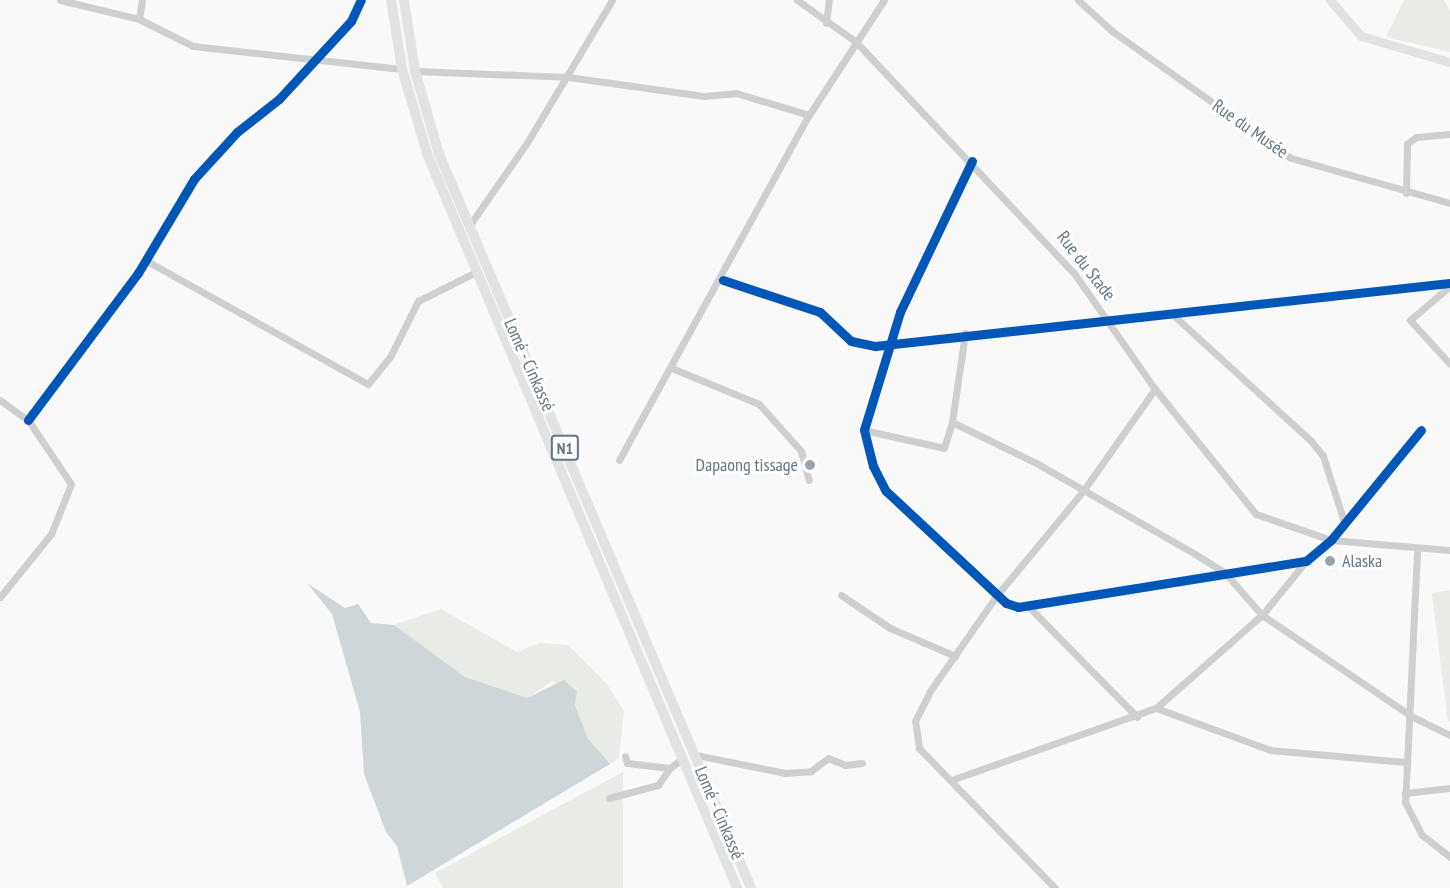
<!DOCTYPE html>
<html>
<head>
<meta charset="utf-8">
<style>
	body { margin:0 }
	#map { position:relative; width:1450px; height:888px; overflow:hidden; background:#f9f9f9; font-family:"PT Sans Narrow",sans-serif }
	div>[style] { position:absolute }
	.green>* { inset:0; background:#e8ebe6 }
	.water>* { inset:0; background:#ced6d9 }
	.minor>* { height:7px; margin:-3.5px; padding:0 3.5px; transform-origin:3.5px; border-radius:3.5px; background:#cecfd0 }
	.secondary>* { height:9px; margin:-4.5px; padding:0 4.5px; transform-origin:4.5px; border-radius:4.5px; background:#e1e2e2 }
	.trunk>* { height:10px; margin:-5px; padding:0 5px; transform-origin:5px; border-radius:5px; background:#e1e2e2 }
	.cycleway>* { height:9px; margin:-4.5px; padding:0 4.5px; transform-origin:4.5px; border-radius:4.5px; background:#0057b8 }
	.dots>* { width:16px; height:16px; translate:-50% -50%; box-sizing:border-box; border:3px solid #fff; border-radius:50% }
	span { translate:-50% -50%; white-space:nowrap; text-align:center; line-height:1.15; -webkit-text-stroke:6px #fff; paint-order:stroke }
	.shield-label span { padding:2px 4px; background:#fff; border:2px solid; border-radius:4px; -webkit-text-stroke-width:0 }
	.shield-label { font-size:16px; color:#657683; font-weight:700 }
	.street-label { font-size:18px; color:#657683 }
	.poi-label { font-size:18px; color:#657683 }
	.right { translate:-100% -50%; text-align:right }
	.left { translate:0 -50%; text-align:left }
</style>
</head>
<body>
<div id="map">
	<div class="green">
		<div style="clip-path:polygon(1404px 0,1444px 0,1450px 11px,1450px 52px,1386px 37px)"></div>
		<div style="clip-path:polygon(1450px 590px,1450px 721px,1448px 722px,1432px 593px)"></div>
		<div style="clip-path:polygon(441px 609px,517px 652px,540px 643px,568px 645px,607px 684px,624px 711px,619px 758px,610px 764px,603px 757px,588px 739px,575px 705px,553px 681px,527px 698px,465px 677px,394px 625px)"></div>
		<div style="clip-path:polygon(623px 772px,623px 888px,443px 888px,435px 873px)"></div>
	</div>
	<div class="water">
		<div style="clip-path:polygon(307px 583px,345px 608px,358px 604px,371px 623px,394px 625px,465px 677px,527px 698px,564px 680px,577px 692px,575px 705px,588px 739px,610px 764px,407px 886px,397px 846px,386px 832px,364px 774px,360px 712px,332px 614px)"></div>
	</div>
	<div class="minor">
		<div style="left:60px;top:0;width:81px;rotate:13.5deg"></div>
		<div style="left:139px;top:19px;width:60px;rotate:26.6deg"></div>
		<div style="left:193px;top:46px;width:210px;rotate:6.3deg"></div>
		<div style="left:797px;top:0;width:72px;rotate:35.4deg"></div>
		<div style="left:856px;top:42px;width:318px;rotate:46.7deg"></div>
		<div style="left:1074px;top:273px;width:141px;rotate:55.1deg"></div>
		<div style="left:1155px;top:389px;width:161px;rotate:51.1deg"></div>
		<div style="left:1256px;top:514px;width:79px;rotate:19.1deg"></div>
		<div style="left:1331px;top:540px;width:119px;rotate:4.8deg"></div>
		<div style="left:1078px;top:0;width:46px;rotate:42.4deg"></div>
		<div style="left:1112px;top:31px;width:219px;rotate:35.4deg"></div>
		<div style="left:1291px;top:158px;width:165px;rotate:15.8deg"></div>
		<div style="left:139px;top:19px;width:19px;rotate:-81deg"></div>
		<div style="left:826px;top:23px;width:23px;rotate:-83deg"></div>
		<div style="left:415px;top:71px;width:153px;rotate:2.2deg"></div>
		<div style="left:568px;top:77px;width:137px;rotate:8deg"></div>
		<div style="left:704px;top:96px;width:32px;rotate:-5deg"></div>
		<div style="left:736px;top:93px;width:76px;rotate:16.8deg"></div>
		<div style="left:972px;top:161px;width:167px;rotate:115.5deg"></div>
		<div style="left:900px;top:312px;width:123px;rotate:107deg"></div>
		<div style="left:864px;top:430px;width:37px;rotate:76deg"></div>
		<div style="left:873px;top:466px;width:28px;rotate:63deg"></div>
		<div style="left:886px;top:491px;width:164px;rotate:43deg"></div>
		<div style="left:1006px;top:603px;width:13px;rotate:18deg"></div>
		<div style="left:1018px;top:607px;width:292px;rotate:-9.1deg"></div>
		<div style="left:1306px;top:561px;width:33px;rotate:-40deg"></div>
		<div style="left:1331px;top:540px;width:142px;rotate:-50.7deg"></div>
		<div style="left:1406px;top:193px;width:49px;rotate:-88.8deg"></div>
		<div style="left:1407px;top:144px;width:11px;rotate:-38deg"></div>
		<div style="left:1416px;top:137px;width:34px;rotate:-5deg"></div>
		<div style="left:469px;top:226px;width:103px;rotate:-55.2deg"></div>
		<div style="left:528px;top:141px;width:164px;rotate:-59.2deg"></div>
		<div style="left:145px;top:260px;width:255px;rotate:29.1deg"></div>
		<div style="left:368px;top:384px;width:35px;rotate:-51deg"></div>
		<div style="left:390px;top:357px;width:63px;rotate:-63.4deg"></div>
		<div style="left:418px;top:301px;width:65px;rotate:-26.6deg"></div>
		<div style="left:723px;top:280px;width:102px;rotate:18.3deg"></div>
		<div style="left:820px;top:312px;width:42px;rotate:43.1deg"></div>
		<div style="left:851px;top:341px;width:25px;rotate:12deg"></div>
		<div style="left:875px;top:346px;width:578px;rotate:-6.25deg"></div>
		<div style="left:1450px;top:286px;width:52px;rotate:139.6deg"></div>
		<div style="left:1410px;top:320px;width:59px;rotate:47.7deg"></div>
		<div style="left:1171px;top:313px;width:190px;rotate:42.4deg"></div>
		<div style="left:1311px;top:441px;width:19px;rotate:51deg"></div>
		<div style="left:1323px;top:456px;width:69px;rotate:72.3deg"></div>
		<div style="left:965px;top:333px;width:90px;rotate:98.3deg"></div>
		<div style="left:952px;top:422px;width:96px;rotate:26deg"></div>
		<div style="left:1038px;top:464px;width:181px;rotate:29.8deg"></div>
		<div style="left:1195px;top:554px;width:36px;rotate:32deg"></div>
		<div style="left:1225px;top:573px;width:56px;rotate:48.6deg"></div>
		<div style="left:1262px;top:615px;width:180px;rotate:34.1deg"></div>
		<div style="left:1411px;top:716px;width:43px;rotate:26deg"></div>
		<div style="left:674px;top:369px;width:92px;rotate:22.4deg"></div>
		<div style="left:759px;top:404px;width:63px;rotate:48.2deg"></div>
		<div style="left:801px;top:451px;width:30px;rotate:75deg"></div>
		<div style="left:0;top:400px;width:34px;rotate:36deg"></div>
		<div style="left:28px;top:420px;width:77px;rotate:56.1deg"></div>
		<div style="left:71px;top:484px;width:54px;rotate:111.8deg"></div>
		<div style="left:51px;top:534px;width:81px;rotate:129deg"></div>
		<div style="left:28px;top:420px;width:184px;rotate:-53.2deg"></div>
		<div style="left:138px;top:273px;width:109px;rotate:-59.2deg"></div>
		<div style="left:194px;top:179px;width:64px;rotate:-47.5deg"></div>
		<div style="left:237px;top:132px;width:53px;rotate:-38.2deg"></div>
		<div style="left:279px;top:99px;width:106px;rotate:-47.3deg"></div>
		<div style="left:351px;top:21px;width:23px;rotate:-65deg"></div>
		<div style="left:864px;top:430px;width:82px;rotate:12.7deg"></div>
		<div style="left:944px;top:448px;width:27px;rotate:-73deg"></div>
		<div style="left:619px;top:460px;width:394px;rotate:-61.2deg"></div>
		<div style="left:809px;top:115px;width:137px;rotate:-56.9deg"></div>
		<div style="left:1417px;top:552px;width:250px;rotate:92.7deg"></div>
		<div style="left:1405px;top:802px;width:37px;rotate:63deg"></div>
		<div style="left:1422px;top:835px;width:36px;rotate:38deg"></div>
		<div style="left:841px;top:595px;width:59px;rotate:34deg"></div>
		<div style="left:890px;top:628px;width:71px;rotate:23.3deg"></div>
		<div style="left:1027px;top:605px;width:157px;rotate:45.5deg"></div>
		<div style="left:1156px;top:708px;width:121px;rotate:20.2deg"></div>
		<div style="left:1270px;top:750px;width:136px;rotate:5.1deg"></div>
		<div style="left:696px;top:755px;width:91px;rotate:11.4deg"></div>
		<div style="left:785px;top:773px;width:26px;rotate:-4deg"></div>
		<div style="left:811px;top:771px;width:21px;rotate:-37deg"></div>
		<div style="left:828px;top:758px;width:18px;rotate:22deg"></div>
		<div style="left:845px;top:765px;width:17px;rotate:-7deg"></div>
		<div style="left:625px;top:756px;width:7px;rotate:74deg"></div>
		<div style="left:627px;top:763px;width:43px;rotate:6.6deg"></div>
		<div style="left:670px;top:768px;width:16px;rotate:-38deg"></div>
		<div style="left:954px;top:779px;width:214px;rotate:-19.4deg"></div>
		<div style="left:1156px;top:708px;width:141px;rotate:-41.3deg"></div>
		<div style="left:1262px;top:615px;width:70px;rotate:-50.8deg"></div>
		<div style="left:1405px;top:793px;width:45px;rotate:-6.3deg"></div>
		<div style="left:609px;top:798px;width:51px;rotate:-14.9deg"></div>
		<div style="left:658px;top:785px;width:21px;rotate:-55deg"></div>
		<div style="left:1055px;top:888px;width:195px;rotate:-134.2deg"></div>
		<div style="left:919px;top:748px;width:27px;rotate:-98deg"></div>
		<div style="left:915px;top:721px;width:34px;rotate:-63deg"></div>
		<div style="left:930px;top:691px;width:117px;rotate:-55.1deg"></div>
		<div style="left:997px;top:595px;width:135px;rotate:-50.4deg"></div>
		<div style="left:1083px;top:491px;width:125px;rotate:-54.8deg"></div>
	</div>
	<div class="secondary">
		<div style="left:1330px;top:0;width:48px;rotate:49.3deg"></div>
		<div style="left:1361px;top:36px;width:93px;rotate:16.3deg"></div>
	</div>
	<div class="trunk">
		<div style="left:391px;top:0;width:70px;rotate:80.9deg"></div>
		<div style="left:402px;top:69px;width:91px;rotate:73.4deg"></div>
		<div style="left:428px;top:156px;width:795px;rotate:67.11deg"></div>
		<div style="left:404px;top:0;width:72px;rotate:81.2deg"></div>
		<div style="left:415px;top:71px;width:86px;rotate:73.9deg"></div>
		<div style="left:439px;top:154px;width:798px;rotate:66.97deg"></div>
	</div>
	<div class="cycleway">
		<div style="left:972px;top:161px;width:167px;rotate:115.5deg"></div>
		<div style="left:900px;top:312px;width:123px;rotate:107deg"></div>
		<div style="left:864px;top:430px;width:37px;rotate:76deg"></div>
		<div style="left:873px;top:466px;width:28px;rotate:63deg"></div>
		<div style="left:886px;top:491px;width:164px;rotate:43deg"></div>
		<div style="left:1006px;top:603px;width:13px;rotate:18deg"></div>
		<div style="left:1018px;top:607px;width:292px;rotate:-9.1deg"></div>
		<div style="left:1306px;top:561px;width:33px;rotate:-40deg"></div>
		<div style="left:1331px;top:540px;width:142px;rotate:-50.7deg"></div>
		<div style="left:723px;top:280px;width:102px;rotate:18.3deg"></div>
		<div style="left:820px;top:312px;width:42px;rotate:43.1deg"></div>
		<div style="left:851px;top:341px;width:25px;rotate:12deg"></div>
		<div style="left:875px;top:346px;width:578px;rotate:-6.25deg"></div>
		<div style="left:28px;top:420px;width:184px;rotate:-53.2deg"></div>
		<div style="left:138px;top:273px;width:109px;rotate:-59.2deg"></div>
		<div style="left:194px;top:179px;width:64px;rotate:-47.5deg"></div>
		<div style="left:237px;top:132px;width:53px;rotate:-38.2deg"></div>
		<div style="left:279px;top:99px;width:106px;rotate:-47.3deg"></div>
		<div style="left:351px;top:21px;width:23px;rotate:-65deg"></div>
	</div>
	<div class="dots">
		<div style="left:810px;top:465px;background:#99a4ac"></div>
		<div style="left:1330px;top:561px;background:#99a4ac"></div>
	</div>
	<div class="shield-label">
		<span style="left:565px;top:448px">N1</span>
	</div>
	<div class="street-label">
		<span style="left:1250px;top:129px;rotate:35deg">Rue du Musée</span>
		<span style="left:1086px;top:266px;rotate:52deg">Rue du Stade</span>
		<span style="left:529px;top:365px;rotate:66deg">Lomé - Cinkassé</span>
		<span style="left:719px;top:813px;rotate:67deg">Lomé - Cinkassé</span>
	</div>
	<div class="poi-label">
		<span class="right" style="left:798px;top:465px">Dapaong tissage</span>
		<span class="left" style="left:1342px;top:561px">Alaska</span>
	</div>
</div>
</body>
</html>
